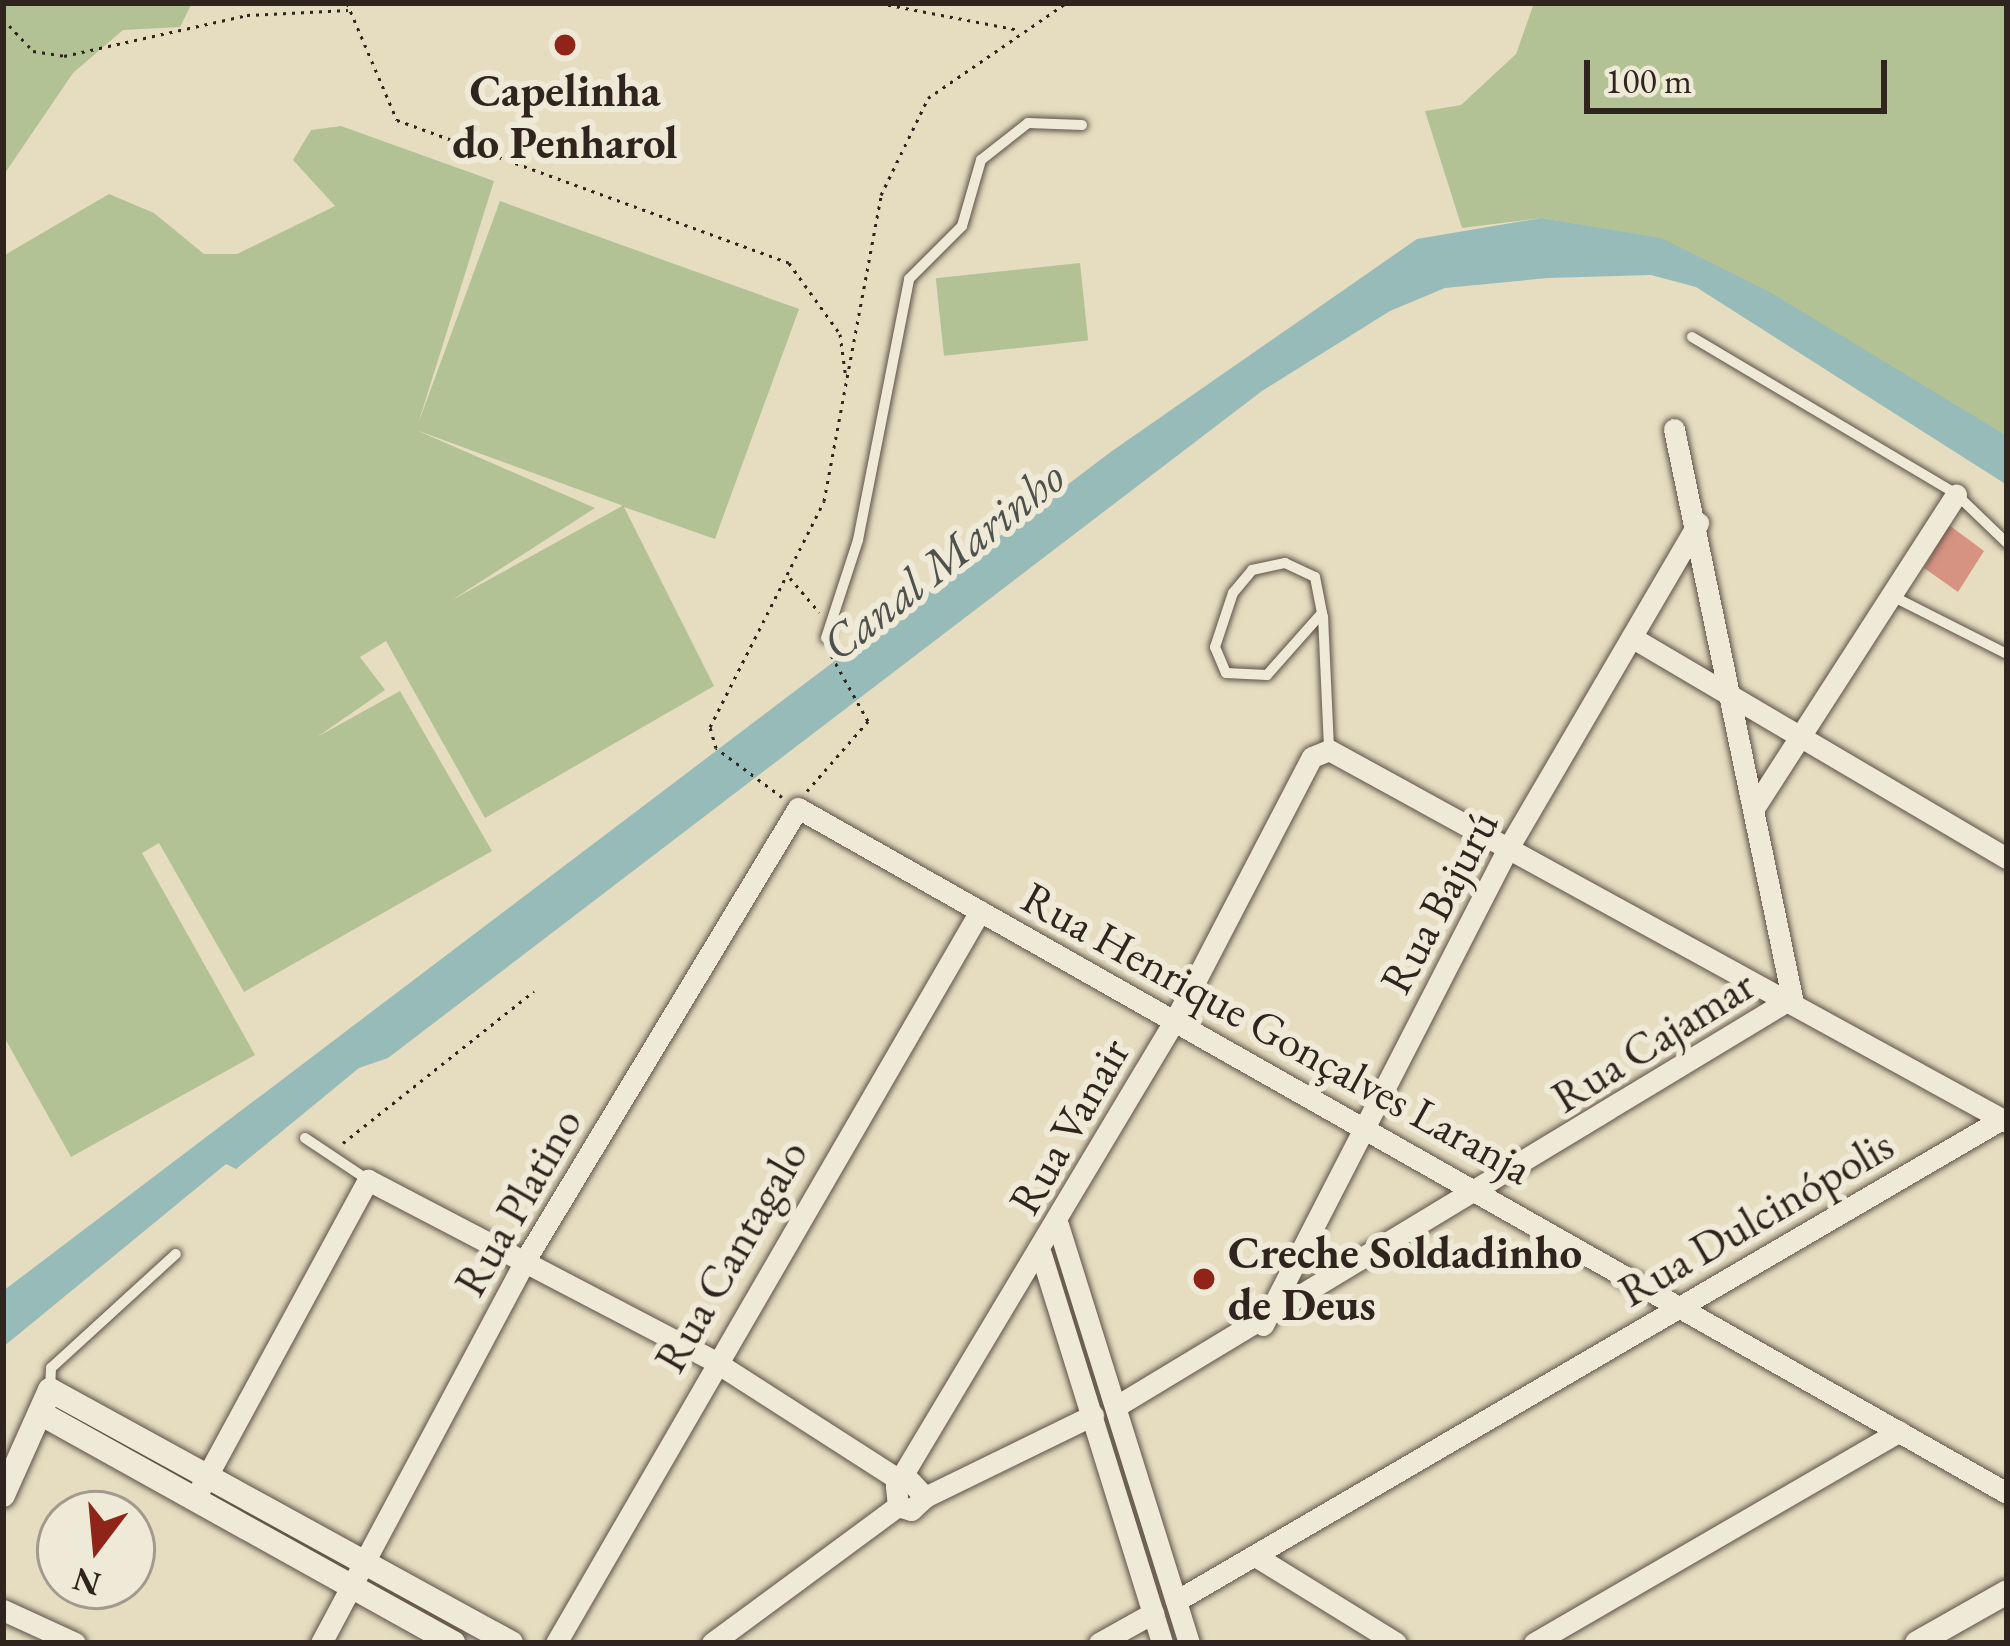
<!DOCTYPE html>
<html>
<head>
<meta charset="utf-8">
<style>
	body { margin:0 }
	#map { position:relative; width:2010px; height:1646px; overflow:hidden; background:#e6ddc1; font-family:"EB Garamond",serif }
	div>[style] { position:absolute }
	.green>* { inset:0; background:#b2c294; transform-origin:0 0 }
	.water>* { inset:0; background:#97bbb8 }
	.building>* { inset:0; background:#d79381 }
	.path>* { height:3px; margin-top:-1.5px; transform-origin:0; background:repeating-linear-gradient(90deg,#2f241e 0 3px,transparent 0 9px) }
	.roads { filter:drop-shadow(0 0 3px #5d5247) drop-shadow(0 0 3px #5d5247) }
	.service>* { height:10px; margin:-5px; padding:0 5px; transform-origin:5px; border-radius:5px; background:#efe9d7 }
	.minor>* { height:21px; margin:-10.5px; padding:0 10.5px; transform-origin:10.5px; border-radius:10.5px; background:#efe9d7 }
	.tertiary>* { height:24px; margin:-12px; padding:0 12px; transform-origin:12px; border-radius:12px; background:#efe9d7 }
	.dots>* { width:33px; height:33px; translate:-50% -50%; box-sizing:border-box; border:6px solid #efe9d7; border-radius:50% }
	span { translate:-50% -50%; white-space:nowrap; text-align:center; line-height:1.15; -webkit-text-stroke:12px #efe9d7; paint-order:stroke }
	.poi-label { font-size:45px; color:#2f241e; font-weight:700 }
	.left { translate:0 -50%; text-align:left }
	.street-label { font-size:45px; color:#2f241e }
	.water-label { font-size:48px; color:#4e514c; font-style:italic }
	.frame { position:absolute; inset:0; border:6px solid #2f241e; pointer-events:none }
	.north { position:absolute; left:36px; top:1490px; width:120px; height:120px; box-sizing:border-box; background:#efe9d7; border:3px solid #a29a8d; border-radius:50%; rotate:196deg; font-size:33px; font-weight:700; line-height:48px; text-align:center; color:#2f241e }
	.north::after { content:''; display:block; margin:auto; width:42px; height:54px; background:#8f2418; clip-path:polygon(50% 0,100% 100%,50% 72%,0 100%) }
	.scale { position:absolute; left:1584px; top:60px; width:303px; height:54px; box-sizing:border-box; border:6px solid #2f241e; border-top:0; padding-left:15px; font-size:36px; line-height:42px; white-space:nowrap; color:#2f241e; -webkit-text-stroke:9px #efe9d7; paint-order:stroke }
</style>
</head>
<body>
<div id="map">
	<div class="green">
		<div style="clip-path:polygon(3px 3px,192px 3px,180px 27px,123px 30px,73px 73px,3px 176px)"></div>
		<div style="clip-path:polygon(1534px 3px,2007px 3px,2007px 436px,1661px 239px,1541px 218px,1462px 228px,1425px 111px,1461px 105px,1516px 54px)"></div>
		<div style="clip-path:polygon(evenodd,341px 126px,494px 181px,418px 424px,500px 201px,799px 309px,715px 539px,624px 507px,714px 686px,485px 818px,386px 641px,360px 657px,385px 690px,317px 737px,400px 691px,492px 851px,244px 992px,159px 843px,142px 853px,255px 1055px,71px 1157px,3px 1035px,3px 256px,109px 194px,154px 213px,204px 254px,237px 254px,335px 206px,293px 160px,311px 130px,341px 126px,416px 430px,621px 505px,622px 506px,452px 600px,595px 508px,416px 430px)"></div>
		<div style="left:1080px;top:263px;width:78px;height:145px;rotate:84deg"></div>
	</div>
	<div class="water">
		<div style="clip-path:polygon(1541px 218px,1661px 238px,1768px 291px,2007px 436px,2007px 485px,1696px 287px,1651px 275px,1548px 278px,1445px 288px,1390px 311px,1262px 391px,388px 1058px,359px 1068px,236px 1169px,226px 1164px,3px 1347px,3px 1291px,1112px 451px,1417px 239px)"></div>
	</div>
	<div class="building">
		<div style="clip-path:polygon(1949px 525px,1984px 551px,1958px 592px,1924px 568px)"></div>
	</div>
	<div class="path">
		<div style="left:347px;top:3px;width:127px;rotate:66.9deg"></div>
		<div style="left:397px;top:120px;width:417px;rotate:20deg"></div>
		<div style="left:789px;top:263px;width:87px;rotate:54.3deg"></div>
		<div style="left:840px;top:334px;width:45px;rotate:82.4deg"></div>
		<div style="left:879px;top:3px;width:143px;rotate:10.9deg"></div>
		<div style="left:3px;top:19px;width:44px;rotate:46.8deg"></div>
		<div style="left:33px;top:51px;width:31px;rotate:9deg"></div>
		<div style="left:64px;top:56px;width:188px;rotate:-12.6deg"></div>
		<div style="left:247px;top:15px;width:101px;rotate:-2.8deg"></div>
		<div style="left:790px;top:578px;width:45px;rotate:49.5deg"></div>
		<div style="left:807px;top:791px;width:93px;rotate:-48.9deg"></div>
		<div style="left:868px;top:721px;width:76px;rotate:-119.3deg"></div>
		<div style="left:782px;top:797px;width:82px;rotate:-143.4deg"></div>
		<div style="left:716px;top:748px;width:22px;rotate:-106deg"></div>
		<div style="left:710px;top:727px;width:253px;rotate:-63.2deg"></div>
		<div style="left:824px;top:501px;width:311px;rotate:-79.4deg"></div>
		<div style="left:881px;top:195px;width:108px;rotate:-64.1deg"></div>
		<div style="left:928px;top:98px;width:168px;rotate:-34.5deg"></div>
		<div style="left:343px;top:1143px;width:244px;rotate:-38.5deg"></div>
	</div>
	<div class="roads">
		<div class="service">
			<div style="left:1692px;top:337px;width:307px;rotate:30.7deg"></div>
			<div style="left:1956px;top:494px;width:71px;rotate:43.9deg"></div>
			<div style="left:1285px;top:563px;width:33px;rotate:25deg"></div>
			<div style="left:1315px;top:577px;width:37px;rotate:79deg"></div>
			<div style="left:1322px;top:613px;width:83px;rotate:131.6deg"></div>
			<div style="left:1267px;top:675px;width:41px;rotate:-177.2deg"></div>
			<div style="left:1226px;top:673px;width:28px;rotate:-113deg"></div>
			<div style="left:1215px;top:647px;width:57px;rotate:-71.6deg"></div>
			<div style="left:1233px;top:593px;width:30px;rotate:-50deg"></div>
			<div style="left:1252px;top:570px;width:34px;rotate:-12deg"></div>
			<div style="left:1896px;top:598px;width:124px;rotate:26.8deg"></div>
			<div style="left:1323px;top:616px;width:134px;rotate:87.4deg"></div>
			<div style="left:826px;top:638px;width:103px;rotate:-71.9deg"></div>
			<div style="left:858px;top:540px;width:266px;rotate:-78.9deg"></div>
			<div style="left:909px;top:279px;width:75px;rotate:-45deg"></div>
			<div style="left:962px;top:226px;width:69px;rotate:-73.9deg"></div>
			<div style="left:981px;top:160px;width:60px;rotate:-38.2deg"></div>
			<div style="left:1028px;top:123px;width:54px;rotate:2.1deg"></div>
			<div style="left:305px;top:1138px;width:76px;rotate:33.7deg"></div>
			<div style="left:50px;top:1388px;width:20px;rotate:-87deg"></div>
			<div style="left:51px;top:1368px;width:169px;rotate:-42.4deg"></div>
		</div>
		<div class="minor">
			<div style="left:1638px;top:641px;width:428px;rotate:30.5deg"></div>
			<div style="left:1754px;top:808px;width:373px;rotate:-57.2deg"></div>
			<div style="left:1058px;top:1225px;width:438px;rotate:72.6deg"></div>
			<div style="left:1041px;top:1254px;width:407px;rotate:72.7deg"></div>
			<div style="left:1263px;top:1325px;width:534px;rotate:-62.81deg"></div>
			<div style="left:1507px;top:850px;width:379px;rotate:-59.7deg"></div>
			<div style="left:1120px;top:1404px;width:785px;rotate:-31.14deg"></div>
			<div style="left:1792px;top:998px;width:581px;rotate:-101.72deg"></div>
			<div style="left:908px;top:1479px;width:25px;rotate:47deg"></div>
			<div style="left:925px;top:1497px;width:19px;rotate:137deg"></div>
			<div style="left:911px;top:1510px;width:14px;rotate:-163deg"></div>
			<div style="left:898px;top:1506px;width:20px;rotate:-96deg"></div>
			<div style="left:896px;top:1486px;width:545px;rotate:-59.11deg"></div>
			<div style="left:1176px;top:1018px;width:294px;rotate:-62.5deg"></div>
			<div style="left:1312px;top:757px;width:18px;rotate:-22deg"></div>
			<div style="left:1329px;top:750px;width:773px;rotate:28.75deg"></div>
			<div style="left:200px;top:1489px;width:352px;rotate:-61.5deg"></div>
			<div style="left:368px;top:1180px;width:390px;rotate:27.6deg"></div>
			<div style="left:714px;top:1361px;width:222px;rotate:32.7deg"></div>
			<div style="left:925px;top:1497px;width:187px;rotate:-26deg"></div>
			<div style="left:1257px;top:1557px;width:163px;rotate:31.7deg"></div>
			<div style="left:1176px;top:1601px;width:956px;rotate:-30.27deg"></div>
			<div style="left:3px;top:1610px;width:79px;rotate:24.6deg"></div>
			<div style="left:321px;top:1643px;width:438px;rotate:-61.9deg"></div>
			<div style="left:527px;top:1257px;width:524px;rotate:-58.89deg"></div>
			<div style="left:798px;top:808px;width:1390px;rotate:29.54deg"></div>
			<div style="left:556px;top:1643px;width:846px;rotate:-59.92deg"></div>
			<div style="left:712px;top:1643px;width:231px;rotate:-36.4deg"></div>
			<div style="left:1099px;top:1643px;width:62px;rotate:-29.1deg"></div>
			<div style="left:1534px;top:1643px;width:422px;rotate:-30.1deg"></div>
		</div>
		<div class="tertiary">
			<div style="left:40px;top:1413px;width:473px;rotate:29.1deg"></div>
			<div style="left:3px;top:1495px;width:115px;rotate:-65.9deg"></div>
			<div style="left:50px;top:1390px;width:526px;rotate:28.76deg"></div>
			<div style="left:1917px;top:1643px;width:103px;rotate:-29.5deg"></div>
		</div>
	</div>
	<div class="dots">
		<div style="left:565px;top:45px;background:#8f2418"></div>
		<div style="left:1204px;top:1279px;background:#8f2418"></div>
	</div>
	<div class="poi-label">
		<span style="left:565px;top:117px">Capelinha<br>do Penharol</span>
		<span class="left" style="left:1228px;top:1279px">Creche Soldadinho<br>de Deus</span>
	</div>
	<div class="street-label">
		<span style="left:1439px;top:902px;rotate:-62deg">Rua Bajurú</span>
		<span style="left:1277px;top:1033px;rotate:29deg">Rua Henrique Gonçalves Laranja</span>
		<span style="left:1653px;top:1041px;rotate:-32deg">Rua Cajamar</span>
		<span style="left:1069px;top:1126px;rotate:-60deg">Rua Vanair</span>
		<span style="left:518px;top:1202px;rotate:-60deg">Rua Platino</span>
		<span style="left:1756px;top:1218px;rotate:-30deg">Rua Dulcinópolis</span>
		<span style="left:731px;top:1256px;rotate:-60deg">Rua Cantagalo</span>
	</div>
	<div class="water-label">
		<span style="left:943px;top:560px;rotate:-38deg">Canal Marinho</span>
	</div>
	<div class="frame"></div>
	<div class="north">N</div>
	<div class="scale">100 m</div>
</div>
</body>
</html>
